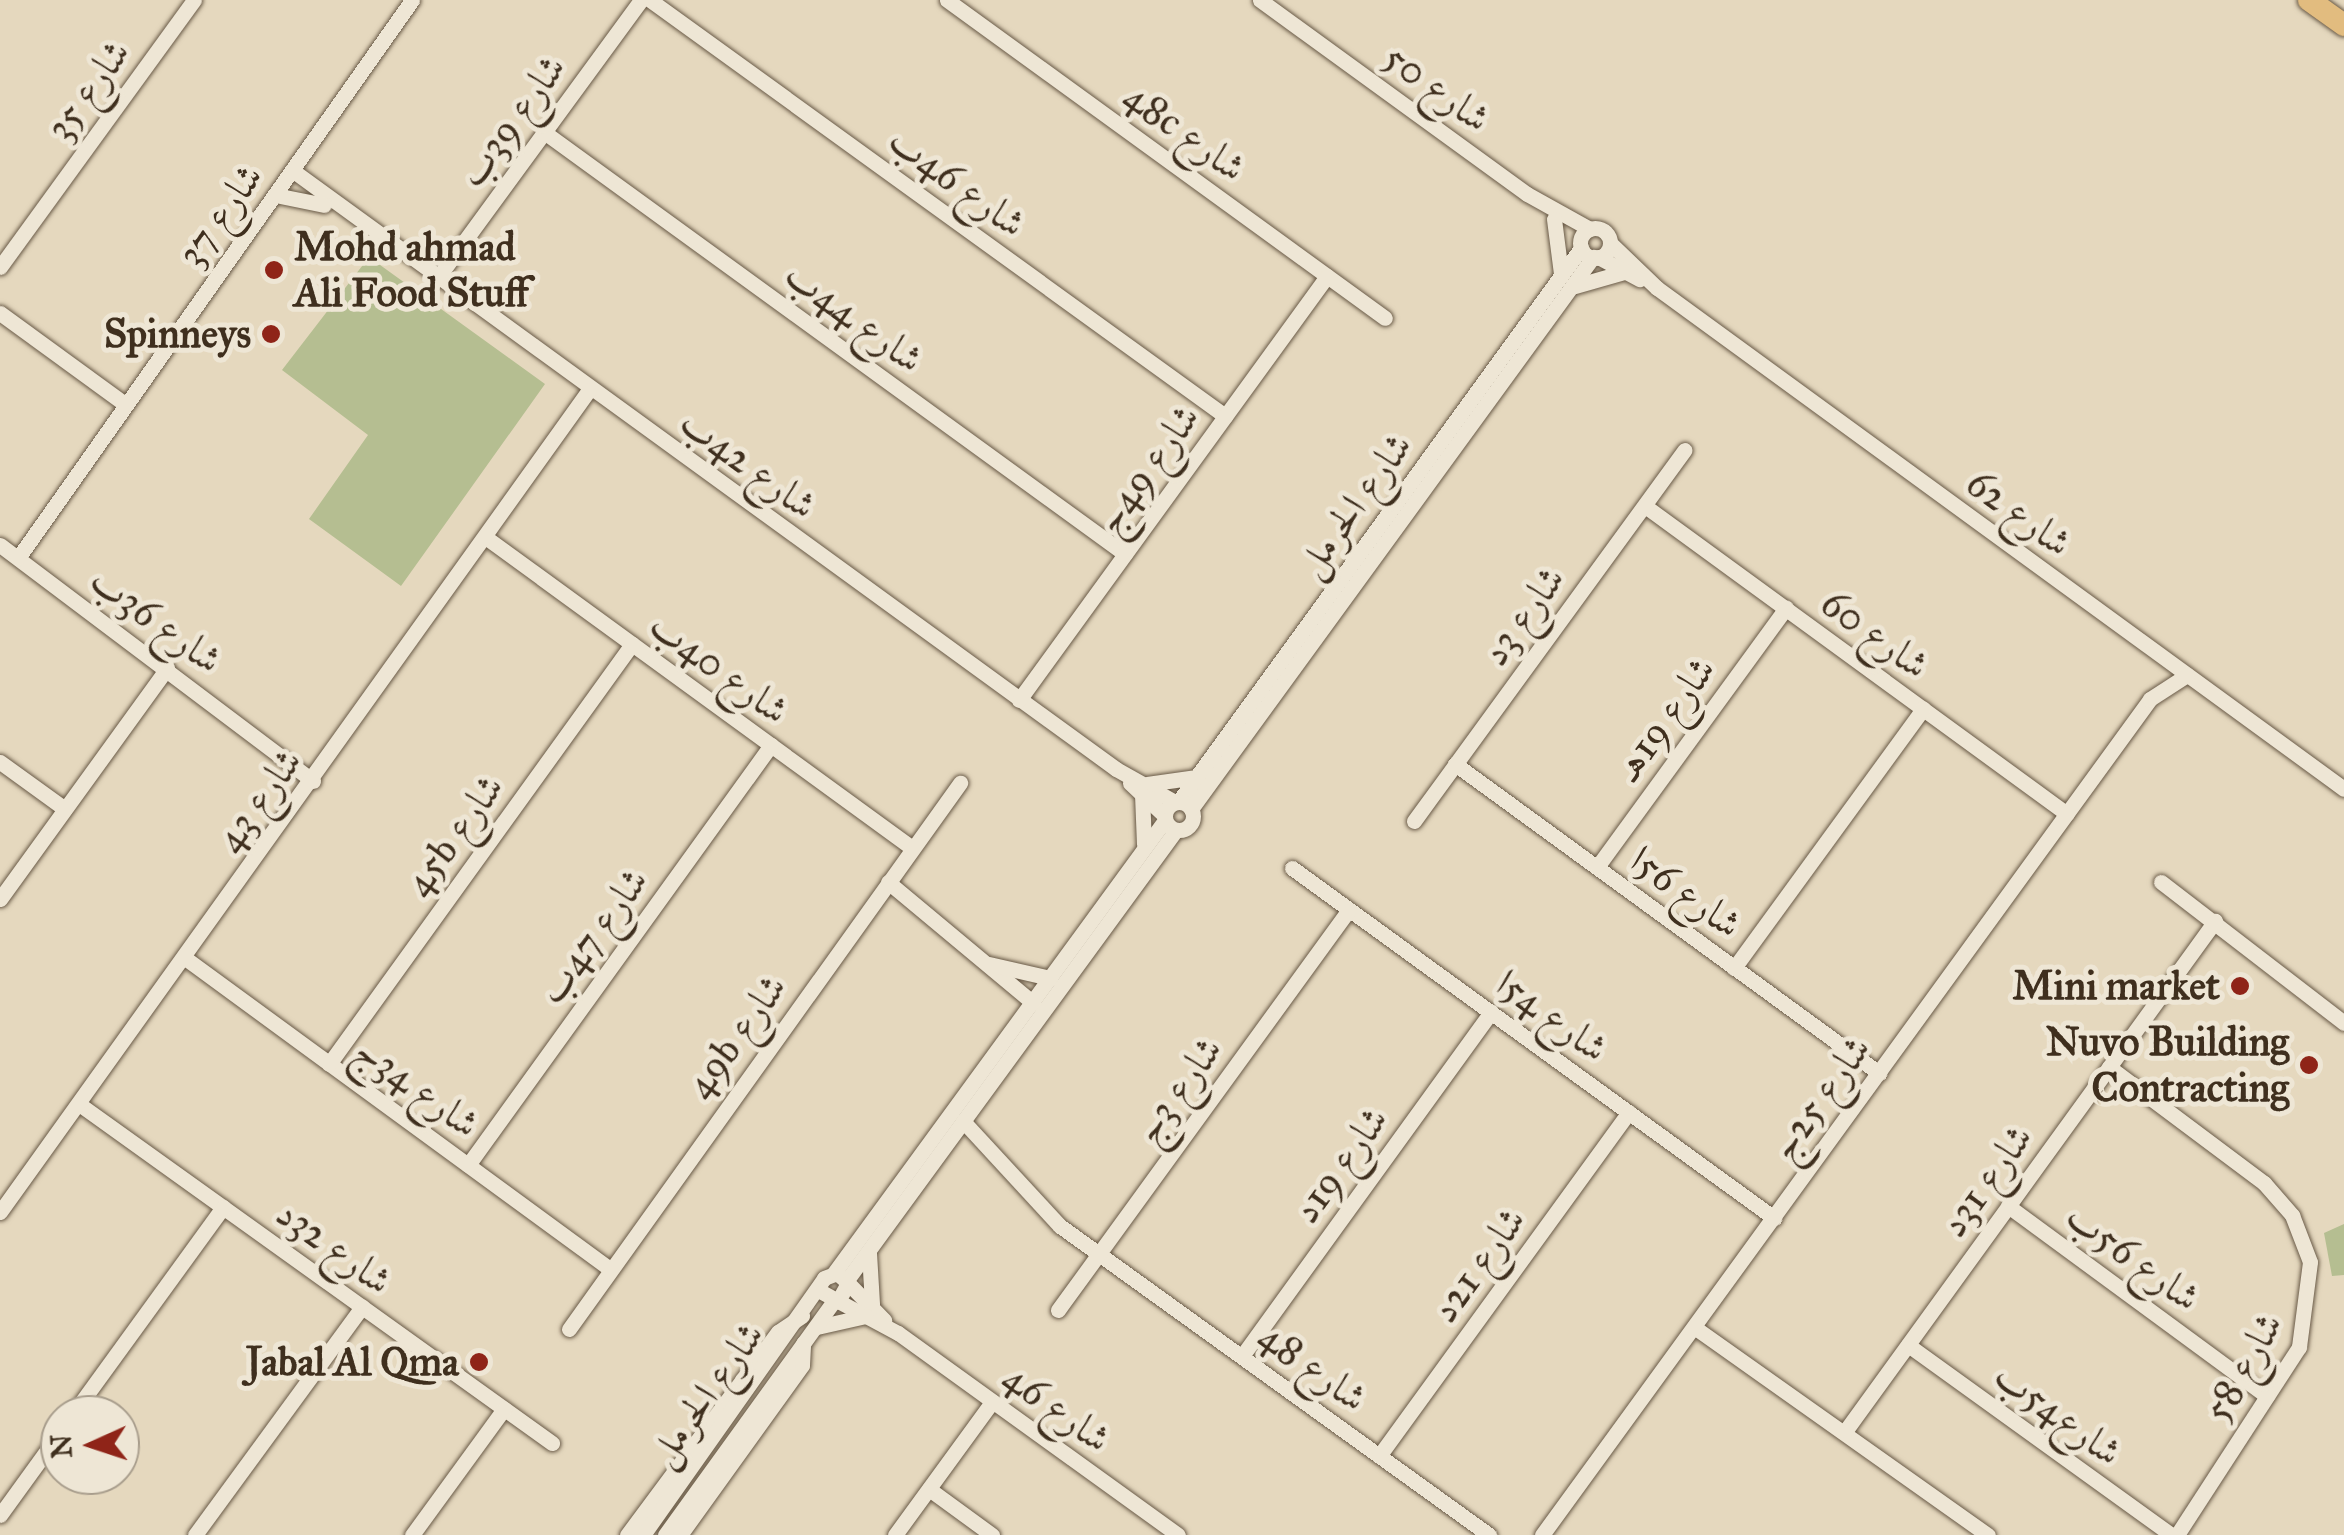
<!DOCTYPE html>
<html>
<head>
<meta charset="utf-8">
<style>
	body { margin:0 }
	#map { position:relative; width:2344px; height:1535px; overflow:hidden; background:#e5d8be; font-family:"IM FELL Great Primer",Amiri,serif }
	div>[style] { position:absolute }
	.green>* { inset:0; background:#b5be91 }
	.roads { filter:drop-shadow(0 0 2px #685946) drop-shadow(0 0 2px #685946) }
	.minor>* { height:15px; margin:-7.5px; padding:0 7.5px; transform-origin:7.5px; border-radius:7.5px; background:#eee6d5 }
	.minor>.ring { margin:-7.5px; padding:0; box-sizing:content-box; background:none; border:15px solid #eee6d5; border-radius:50% }
	.highway>* { height:22px; margin:-11px; padding:0 11px; transform-origin:11px; border-radius:11px; background:#e2bc7f }
	.dots>* { width:28px; height:28px; translate:-50% -50%; box-sizing:border-box; border:5px solid #eee6d5; border-radius:50% }
	span { translate:-50% -50%; white-space:nowrap; text-align:center; line-height:1.15; -webkit-text-stroke:10px #eee6d5; paint-order:stroke }
	.street-label { font-size:40px; color:#3f2f1e }
	.poi-label { font-size:40px; color:#3f2f1e; font-weight:700 }
	.left { translate:0 -50%; text-align:left }
	.right { translate:-100% -50%; text-align:right }
	.north { position:absolute; left:40px; top:1395px; width:100px; height:100px; box-sizing:border-box; background:#eee6d5; border:2px solid #a89d8c; border-radius:50%; rotate:267deg; font-size:28px; font-weight:700; line-height:40px; text-align:center; color:#3f2f1e }
	.north::after { content:''; display:block; margin:auto; width:35px; height:45px; background:#8f2418; clip-path:polygon(50% 0,100% 100%,50% 72%,0 100%) }
</style>
</head>
<body>
<div id="map">
	<div class="green">
		<div style="clip-path:polygon(369px 257px,545px 384px,401px 586px,309px 519px,368px 435px,282px 370px)"></div>
		<div style="clip-path:polygon(2344px 1224px,2344px 1275px,2332px 1276px,2324px 1233px)"></div>
	</div>
	<div class="roads">
		<div class="minor">
			<div style="left:650px;top:0;width:710px;rotate:35.88deg"></div>
			<div style="left:947px;top:0;width:541px;rotate:35.98deg"></div>
			<div style="left:1260px;top:0;width:330px;rotate:36deg"></div>
			<div style="left:1527px;top:194px;width:72px;rotate:29.1deg"></div>
			<div style="left:544px;top:132px;width:718px;rotate:35.99deg"></div>
			<div style="left:292px;top:170px;width:1019px;rotate:36.01deg"></div>
			<div style="left:1116px;top:769px;width:68px;rotate:29.2deg"></div>
			<div style="left:275px;top:195px;width:50px;rotate:11.5deg"></div>
			<div style="left:1554px;top:219px;width:55px;rotate:82.7deg"></div>
			<div class="ring" style="left:1580px;top:228px;width:15px;height:15px"></div>
			<div style="left:1610px;top:243px;width:65px;rotate:43.8deg"></div>
			<div style="left:1657px;top:288px;width:850px;rotate:36.1deg"></div>
			<div style="left:1598px;top:257px;width:47px;rotate:28.2deg"></div>
			<div style="left:0;top:267px;width:330px;rotate:-54deg"></div>
			<div style="left:436px;top:280px;width:347px;rotate:-53.8deg"></div>
			<div style="left:1575px;top:286px;width:51px;rotate:-15.9deg"></div>
			<div style="left:0;top:313px;width:151px;rotate:36.1deg"></div>
			<div style="left:1645px;top:506px;width:522px;rotate:36.12deg"></div>
			<div style="left:488px;top:539px;width:525px;rotate:36.08deg"></div>
			<div style="left:0;top:545px;width:392px;rotate:37deg"></div>
			<div style="left:18px;top:558px;width:683px;rotate:-54.77deg"></div>
			<div style="left:1019px;top:700px;width:524px;rotate:-54deg"></div>
			<div style="left:0;top:762px;width:80px;rotate:35.9deg"></div>
			<div style="left:1455px;top:764px;width:525px;rotate:36.08deg"></div>
			<div style="left:1130px;top:783px;width:47px;rotate:43.3deg"></div>
			<div style="left:1147px;top:784px;width:50px;rotate:-8deg"></div>
			<div style="left:1142px;top:794px;width:50px;rotate:87.7deg"></div>
			<div style="left:1179px;top:801px;width:684px;rotate:-53.98deg"></div>
			<div class="ring" style="left:1165px;top:802px;width:13px;height:13px"></div>
			<div style="left:1191px;top:809px;width:683px;rotate:-53.94deg"></div>
			<div style="left:1414px;top:821px;width:459px;rotate:-53.9deg"></div>
			<div style="left:1597px;top:867px;width:321px;rotate:-53.9deg"></div>
			<div style="left:1292px;top:868px;width:596px;rotate:35.98deg"></div>
			<div style="left:888px;top:882px;width:189px;rotate:39.8deg"></div>
			<div style="left:2161px;top:882px;width:231px;rotate:37.6deg"></div>
			<div style="left:0;top:899px;width:285px;rotate:-54.1deg"></div>
			<div style="left:185px;top:958px;width:527px;rotate:36.2deg"></div>
			<div style="left:989px;top:964px;width:63px;rotate:12.9deg"></div>
			<div style="left:1734px;top:968px;width:321px;rotate:-53.9deg"></div>
			<div style="left:329px;top:1064px;width:518px;rotate:-54.19deg"></div>
			<div style="left:2109px;top:1067px;width:194px;rotate:36.8deg"></div>
			<div style="left:2264px;top:1183px;width:43px;rotate:48.8deg"></div>
			<div style="left:2292px;top:1215px;width:50px;rotate:69deg"></div>
			<div style="left:2310px;top:1262px;width:86px;rotate:97.4deg"></div>
			<div style="left:2299px;top:1347px;width:224px;rotate:123deg"></div>
			<div style="left:79px;top:1104px;width:582px;rotate:35.63deg"></div>
			<div style="left:963px;top:1121px;width:143px;rotate:47.3deg"></div>
			<div style="left:1060px;top:1226px;width:529px;rotate:35.76deg"></div>
			<div style="left:468px;top:1165px;width:518px;rotate:-54.19deg"></div>
			<div style="left:2008px;top:1206px;width:321px;rotate:36.3deg"></div>
			<div style="left:0;top:1212px;width:1011px;rotate:-54.38deg"></div>
			<div style="left:869px;top:1253px;width:51px;rotate:86.6deg"></div>
			<div style="left:834px;top:1273px;width:561px;rotate:-53.84deg"></div>
			<div style="left:847px;top:1280px;width:557px;rotate:-53.83deg"></div>
			<div style="left:848px;top:1283px;width:52px;rotate:45.8deg"></div>
			<div style="left:838px;top:1301px;width:68px;rotate:28.1deg"></div>
			<div style="left:898px;top:1333px;width:345px;rotate:35.8deg"></div>
			<div style="left:1058px;top:1310px;width:495px;rotate:-54deg"></div>
			<div style="left:817px;top:1327px;width:50px;rotate:-12.7deg"></div>
			<div style="left:1694px;top:1327px;width:360px;rotate:35.3deg"></div>
			<div style="left:569px;top:1329px;width:672px;rotate:-54.39deg"></div>
			<div style="left:1908px;top:1345px;width:324px;rotate:35.8deg"></div>
			<div style="left:1242px;top:1356px;width:425px;rotate:-54.1deg"></div>
			<div style="left:72px;top:1415px;width:257px;rotate:-54deg"></div>
			<div style="left:1846px;top:1430px;width:629px;rotate:-54.06deg"></div>
			<div style="left:1379px;top:1456px;width:425px;rotate:-54deg"></div>
			<div style="left:929px;top:1489px;width:78px;rotate:36.1deg"></div>
			<div style="left:0;top:1515px;width:102px;rotate:-54.1deg"></div>
			<div style="left:195px;top:1535px;width:283px;rotate:-53.8deg"></div>
			<div style="left:412px;top:1535px;width:156px;rotate:-53.9deg"></div>
			<div style="left:627px;top:1535px;width:253px;rotate:-53.4deg"></div>
			<div style="left:778px;top:1332px;width:29px;rotate:-34deg"></div>
			<div style="left:643px;top:1535px;width:314px;rotate:-54.8deg"></div>
			<div style="left:824px;top:1278px;width:14px;rotate:-21deg"></div>
			<div style="left:837px;top:1273px;width:15px;rotate:42deg"></div>
			<div style="left:848px;top:1283px;width:21px;rotate:119deg"></div>
			<div style="left:838px;top:1301px;width:18px;rotate:-151deg"></div>
			<div style="left:665px;top:1535px;width:289px;rotate:-54.2deg"></div>
			<div style="left:680px;top:1535px;width:209px;rotate:-54.3deg"></div>
			<div style="left:802px;top:1365px;width:22px;rotate:-87deg"></div>
			<div style="left:895px;top:1535px;width:165px;rotate:-53.9deg"></div>
			<div style="left:1542px;top:1535px;width:1034px;rotate:-53.97deg"></div>
			<div style="left:2150px;top:699px;width:44px;rotate:-33deg"></div>
		</div>
		<div class="highway">
			<div style="left:2309px;top:0;width:43px;rotate:35.5deg"></div>
		</div>
	</div>
	<div class="dots">
		<div style="left:274px;top:270px;background:#8f2418"></div>
		<div style="left:271px;top:334px;background:#8f2418"></div>
		<div style="left:2240px;top:986px;background:#8f2418"></div>
		<div style="left:2309px;top:1065px;background:#8f2418"></div>
		<div style="left:479px;top:1362px;background:#8f2418"></div>
	</div>
	<div class="street-label">
		<span style="left:1437px;top:88px;rotate:36deg">شارع 50</span>
		<span style="left:88px;top:90px;rotate:-54deg">شارع 35</span>
		<span style="left:512px;top:121px;rotate:-54deg">شارع 39ب</span>
		<span style="left:1185px;top:132px;rotate:36deg">48c شارع</span>
		<span style="left:957px;top:182px;rotate:36deg">شارع 46ب</span>
		<span style="left:220px;top:215px;rotate:-54deg">شارع 37</span>
		<span style="left:854px;top:317px;rotate:36deg">شارع 44ب</span>
		<span style="left:748px;top:464px;rotate:36deg">شارع 42ب</span>
		<span style="left:1147px;top:469px;rotate:-54deg">شارع 49ج</span>
		<span style="left:1354px;top:505px;rotate:-54deg">شارع الحرمل</span>
		<span style="left:2019px;top:513px;rotate:36deg">شارع 62</span>
		<span style="left:1523px;top:616px;rotate:-54deg">شارع 3د</span>
		<span style="left:156px;top:620px;rotate:36deg">شارع 36ب</span>
		<span style="left:1875px;top:634px;rotate:36deg">شارع 60</span>
		<span style="left:719px;top:668px;rotate:36deg">شارع 40ب</span>
		<span style="left:1665px;top:718px;rotate:-54deg">شارع 19هـ</span>
		<span style="left:259px;top:800px;rotate:-54deg">شارع 43</span>
		<span style="left:454px;top:835px;rotate:-54deg">45b شارع</span>
		<span style="left:1686px;top:892px;rotate:36deg">شارع 56ا</span>
		<span style="left:593px;top:936px;rotate:-54deg">شارع 47ب</span>
		<span style="left:1552px;top:1016px;rotate:36deg">شارع 54ا</span>
		<span style="left:736px;top:1036px;rotate:-54deg">49b شارع</span>
		<span style="left:417px;top:1087px;rotate:36deg">شارع 34ج</span>
		<span style="left:1178px;top:1090px;rotate:-54deg">شارع 3ج</span>
		<span style="left:1820px;top:1098px;rotate:-54deg">شارع 25ج</span>
		<span style="left:1340px;top:1165px;rotate:-54deg">شارع 19د</span>
		<span style="left:1986px;top:1181px;rotate:-54deg">شارع 31د</span>
		<span style="left:334px;top:1247px;rotate:36deg">شارع 32د</span>
		<span style="left:2133px;top:1257px;rotate:36deg">شارع 56ب</span>
		<span style="left:1478px;top:1265px;rotate:-54deg">شارع 21د</span>
		<span style="left:1313px;top:1367px;rotate:36deg">شارع 48</span>
		<span style="left:2243px;top:1367px;rotate:-60deg">شارع 58</span>
		<span style="left:706px;top:1394px;rotate:-54deg">شارع الحرمل</span>
		<span style="left:1057px;top:1408px;rotate:36deg">شارع 46</span>
		<span style="left:2058px;top:1414px;rotate:36deg">شارع54ب</span>
	</div>
	<div class="poi-label">
		<span class="left" style="left:294px;top:270px">Mohd ahmad<br>Ali Food Stuff</span>
		<span class="right" style="left:251px;top:334px">Spinneys</span>
		<span class="right" style="left:2220px;top:986px">Mini market</span>
		<span class="right" style="left:2289px;top:1065px">Nuvo Building<br>Contracting</span>
		<span class="right" style="left:459px;top:1362px">Jabal Al Qma</span>
	</div>
	<div class="north">N</div>
</div>
</body>
</html>
